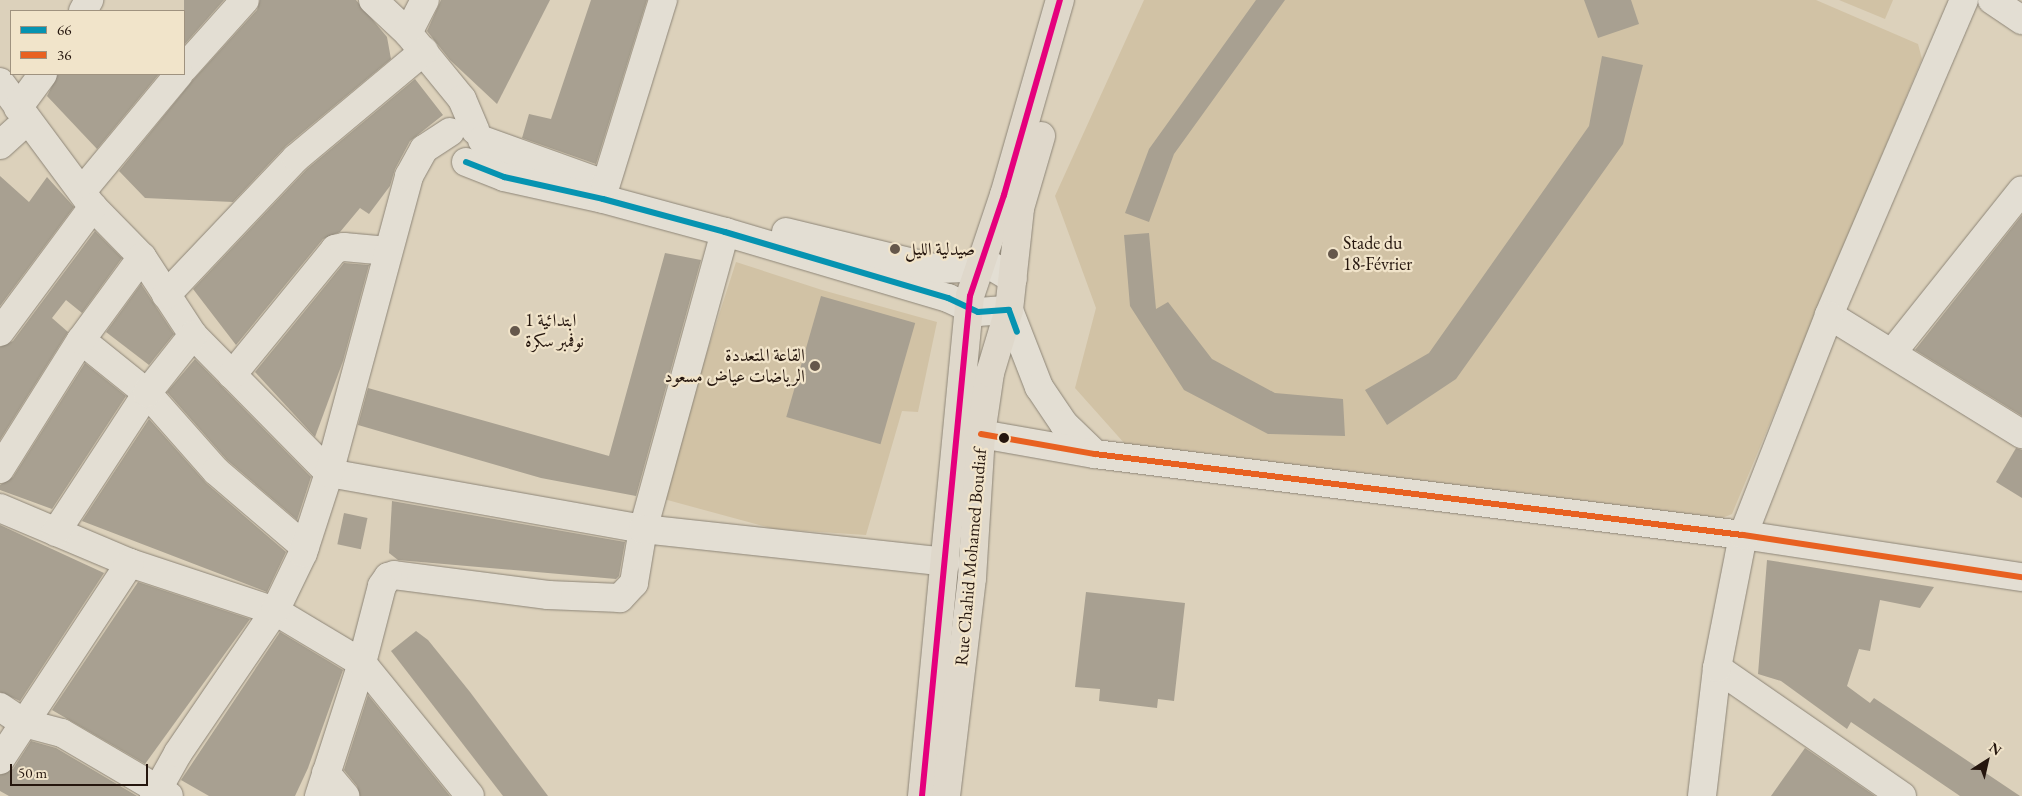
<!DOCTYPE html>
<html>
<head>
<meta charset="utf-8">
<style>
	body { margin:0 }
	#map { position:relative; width:2022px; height:796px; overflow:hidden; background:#dcd1bb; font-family:"EB Garamond",Amiri,serif }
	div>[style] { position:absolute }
	.green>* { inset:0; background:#d1c2a5 }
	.building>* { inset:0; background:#a8a091; transform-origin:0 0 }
	.roads { filter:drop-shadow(0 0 1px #8d8577) drop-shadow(0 0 1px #8d8577) }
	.minor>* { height:28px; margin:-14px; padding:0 14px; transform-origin:14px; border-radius:14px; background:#e3ded3 }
	.major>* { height:28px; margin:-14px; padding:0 14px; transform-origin:14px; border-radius:14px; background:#dfd8cb }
	.bus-1>* { height:6px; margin:-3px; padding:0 3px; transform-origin:3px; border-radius:3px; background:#0693b1 }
	.bus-2>* { height:6px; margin:-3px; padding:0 3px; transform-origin:3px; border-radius:3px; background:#e86121 }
	.bus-3>* { height:6px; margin:-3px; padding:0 3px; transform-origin:3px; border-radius:3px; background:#e5007d }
	.dots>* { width:14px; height:14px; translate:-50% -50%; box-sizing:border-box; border:2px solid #f1e4ca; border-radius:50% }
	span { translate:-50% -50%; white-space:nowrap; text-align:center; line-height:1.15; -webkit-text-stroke:4.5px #f1e4ca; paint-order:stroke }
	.poi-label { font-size:18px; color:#25160e }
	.left { translate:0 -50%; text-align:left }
	.right { translate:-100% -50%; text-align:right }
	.street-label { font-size:18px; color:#25160e }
	.legend { position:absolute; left:10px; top:10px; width:175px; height:65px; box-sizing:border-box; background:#f1e4ca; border:1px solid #9f927f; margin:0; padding:6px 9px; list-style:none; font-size:15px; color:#25160e }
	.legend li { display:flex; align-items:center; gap:10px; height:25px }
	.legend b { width:25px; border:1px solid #9f927f }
	.north { position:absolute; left:1962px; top:736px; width:50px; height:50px; -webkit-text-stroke:4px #f1e4ca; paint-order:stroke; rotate:35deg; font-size:14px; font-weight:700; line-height:20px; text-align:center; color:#25160e }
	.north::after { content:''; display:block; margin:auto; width:18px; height:22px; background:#25160e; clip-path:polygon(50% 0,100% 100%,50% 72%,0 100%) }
	.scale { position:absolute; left:10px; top:764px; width:138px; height:22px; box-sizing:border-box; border:2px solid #25160e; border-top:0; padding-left:6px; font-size:15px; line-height:18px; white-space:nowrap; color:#25160e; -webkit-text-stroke:4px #f1e4ca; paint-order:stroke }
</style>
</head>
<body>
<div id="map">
	<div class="green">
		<div style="clip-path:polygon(1144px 0,1816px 0,1918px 44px,1922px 59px,1732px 514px,1715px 521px,1125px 444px,1075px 388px,1096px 308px,1055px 196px)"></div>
		<div style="clip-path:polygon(1839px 0,1893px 0,1885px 19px)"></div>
		<div style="clip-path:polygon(736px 262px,822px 290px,937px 322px,918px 412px,902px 411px,866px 535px,774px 529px,660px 498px)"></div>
	</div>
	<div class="building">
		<div style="clip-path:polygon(184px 0,224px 0,184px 45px)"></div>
		<div style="clip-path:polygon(260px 0,356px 0,387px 37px,391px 59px,286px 146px,233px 202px,145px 198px,119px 171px,193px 80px,257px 10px)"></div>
		<div style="clip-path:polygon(441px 0,550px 0,497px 104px,450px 60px,427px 31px)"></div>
		<div style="clip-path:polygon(591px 0,647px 0,596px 164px,522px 138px,529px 114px,551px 119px)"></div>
		<div style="clip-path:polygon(1256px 0,1285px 0,1174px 154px,1149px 222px,1125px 213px,1149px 149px)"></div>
		<div style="clip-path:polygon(1584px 0,1631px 0,1639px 24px,1598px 38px)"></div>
		<div style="clip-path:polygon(1602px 56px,1643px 65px,1623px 144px,1456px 379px,1387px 425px,1365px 390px,1429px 353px,1589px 126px)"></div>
		<div style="clip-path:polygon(58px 74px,159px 74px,97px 149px,47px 96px)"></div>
		<div style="clip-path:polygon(415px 79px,443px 115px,410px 141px,395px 169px,390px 186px,369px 214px,360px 208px,340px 232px,323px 239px,236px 345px,193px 289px,307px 169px)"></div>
		<div style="clip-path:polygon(0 176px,29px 202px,47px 177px,74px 207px,0 306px)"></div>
		<div style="clip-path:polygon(2022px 215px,2022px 416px,1915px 350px)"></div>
		<div style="clip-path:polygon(95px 231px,122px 258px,82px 313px,66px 300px,52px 318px,68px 332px,0 440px,0 347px,13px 341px)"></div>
		<div style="clip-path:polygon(1149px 233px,1156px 309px,1168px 302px,1212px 359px,1275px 393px,1343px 399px,1345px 436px,1268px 434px,1184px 390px,1130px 306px,1124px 235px)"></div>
		<div style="clip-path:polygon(665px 253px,701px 260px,636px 496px,541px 478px,358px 425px,368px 388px,609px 456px)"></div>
		<div style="clip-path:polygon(344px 263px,369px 265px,343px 361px,315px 437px,255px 372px)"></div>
		<div style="clip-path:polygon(141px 284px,174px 334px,149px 365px,106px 332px)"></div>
		<div style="left:821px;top:296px;width:98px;height:126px;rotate:16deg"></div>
		<div style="clip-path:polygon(195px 359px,311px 477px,297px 520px,227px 460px,167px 392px)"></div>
		<div style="clip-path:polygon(85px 363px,126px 396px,52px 509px,0 490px,0 485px,13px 477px)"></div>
		<div style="clip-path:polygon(149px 419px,206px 483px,286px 552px,267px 592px,82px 521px)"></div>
		<div style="clip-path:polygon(2016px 448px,2022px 450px,2022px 498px,1996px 482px)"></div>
		<div style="clip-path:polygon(392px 501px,625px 542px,619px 576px,616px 579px,398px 560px,389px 553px)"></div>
		<div style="left:344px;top:513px;width:24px;height:32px;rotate:12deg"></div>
		<div style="clip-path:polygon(0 525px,104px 573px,20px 701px,0 692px)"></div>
		<div style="clip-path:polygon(1767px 560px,1934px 587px,1920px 608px,1880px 600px,1870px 651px,1859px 649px,1847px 686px,1870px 703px,1874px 698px,2020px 796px,1960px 796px,1851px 722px,1847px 729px,1781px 681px,1758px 674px)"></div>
		<div style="clip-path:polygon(138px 582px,250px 619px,145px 764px,52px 710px)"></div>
		<div style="clip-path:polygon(1086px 592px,1185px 603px,1174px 701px,1158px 699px,1157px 708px,1099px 701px,1100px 689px,1075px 687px)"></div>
		<div style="clip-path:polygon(416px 631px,428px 640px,470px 692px,548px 796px,503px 796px,391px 651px)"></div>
		<div style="clip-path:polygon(280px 632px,343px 670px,308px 768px,295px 796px,209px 796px,181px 780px)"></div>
		<div style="clip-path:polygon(368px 695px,450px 796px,360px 796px,357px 786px,344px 770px)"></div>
		<div style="clip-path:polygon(31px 741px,56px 748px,137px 796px,9px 796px,0 791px,0 775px,13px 769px)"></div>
		<div style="clip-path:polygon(1805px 748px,1875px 796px,1771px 796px)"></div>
	</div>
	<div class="roads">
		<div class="minor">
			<div style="left:373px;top:0;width:48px;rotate:43.3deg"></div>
			<div style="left:408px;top:33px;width:85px;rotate:50.7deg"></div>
			<div style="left:462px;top:99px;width:34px;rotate:67deg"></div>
			<div style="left:1964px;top:0;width:343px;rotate:113.2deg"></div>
			<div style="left:1829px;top:315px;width:227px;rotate:31.7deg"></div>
			<div style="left:1992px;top:0;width:36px;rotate:34deg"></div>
			<div style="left:83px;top:11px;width:13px;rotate:-61deg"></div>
			<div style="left:408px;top:33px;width:37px;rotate:-63deg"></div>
			<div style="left:184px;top:68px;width:91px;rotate:-48.1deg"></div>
			<div style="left:0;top:82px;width:156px;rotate:53.4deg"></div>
			<div style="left:93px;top:207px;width:70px;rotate:45.6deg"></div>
			<div style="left:142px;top:257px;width:93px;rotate:56.8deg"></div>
			<div style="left:193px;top:335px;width:194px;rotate:45.4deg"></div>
			<div style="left:329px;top:473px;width:319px;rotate:10.1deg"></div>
			<div style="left:643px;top:529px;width:55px;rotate:99.5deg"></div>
			<div style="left:634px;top:583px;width:21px;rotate:133deg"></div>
			<div style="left:620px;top:598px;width:72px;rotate:-177.6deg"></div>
			<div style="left:548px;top:595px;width:155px;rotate:-172.6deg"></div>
			<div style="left:394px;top:575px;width:6px;rotate:162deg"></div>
			<div style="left:388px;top:577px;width:11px;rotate:124deg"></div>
			<div style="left:382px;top:586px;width:80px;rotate:104.6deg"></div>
			<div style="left:362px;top:663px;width:140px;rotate:107.9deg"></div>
			<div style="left:18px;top:108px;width:42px;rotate:-53.7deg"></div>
			<div style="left:482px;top:140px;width:127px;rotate:19.7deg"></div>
			<div style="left:0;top:145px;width:36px;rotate:-42deg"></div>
			<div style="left:466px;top:162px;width:41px;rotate:21.5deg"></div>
			<div style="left:504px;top:177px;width:101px;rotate:12.5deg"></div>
			<div style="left:603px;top:199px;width:126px;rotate:15.1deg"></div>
			<div style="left:725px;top:232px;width:233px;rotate:16.5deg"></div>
			<div style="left:948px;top:298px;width:33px;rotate:25deg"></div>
			<div style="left:978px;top:312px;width:31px;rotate:-4deg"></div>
			<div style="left:1009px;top:310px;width:83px;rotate:68.7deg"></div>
			<div style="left:1039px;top:387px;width:45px;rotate:56deg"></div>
			<div style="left:1064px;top:424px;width:43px;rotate:44.1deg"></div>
			<div style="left:606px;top:184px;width:193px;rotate:-72.8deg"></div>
			<div style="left:82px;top:191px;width:152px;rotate:-50.3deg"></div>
			<div style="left:725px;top:232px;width:308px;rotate:105.4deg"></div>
			<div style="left:643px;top:529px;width:305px;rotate:6.2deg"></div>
			<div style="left:786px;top:232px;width:156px;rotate:13.7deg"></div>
			<div style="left:938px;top:269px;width:55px;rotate:-2.1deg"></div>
			<div style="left:993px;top:267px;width:23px;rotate:31deg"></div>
			<div style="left:166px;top:295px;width:189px;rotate:-46.5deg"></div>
			<div style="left:296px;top:158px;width:167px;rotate:-39.9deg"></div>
			<div style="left:0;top:332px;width:156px;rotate:-53.4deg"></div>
			<div style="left:81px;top:340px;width:85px;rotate:38.8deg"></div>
			<div style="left:147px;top:393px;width:104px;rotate:48.5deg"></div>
			<div style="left:216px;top:471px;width:117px;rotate:40.5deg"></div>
			<div style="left:1892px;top:353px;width:208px;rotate:-51.4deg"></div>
			<div style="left:232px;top:375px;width:163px;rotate:-50.7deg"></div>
			<div style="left:335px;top:249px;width:9px;rotate:-13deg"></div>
			<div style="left:344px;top:247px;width:44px;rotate:5.2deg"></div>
			<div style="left:981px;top:434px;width:116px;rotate:10deg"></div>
			<div style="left:1095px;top:454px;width:653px;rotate:7.13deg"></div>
			<div style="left:1743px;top:535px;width:282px;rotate:8.6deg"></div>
			<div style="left:0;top:469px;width:152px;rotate:-57.9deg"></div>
			<div style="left:81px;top:340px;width:103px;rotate:-53.7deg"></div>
			<div style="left:0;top:508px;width:141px;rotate:22.9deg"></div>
			<div style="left:130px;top:563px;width:153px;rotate:18.3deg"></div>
			<div style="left:275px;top:611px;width:101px;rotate:30.9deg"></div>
			<div style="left:362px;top:663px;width:171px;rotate:50.9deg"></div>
			<div style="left:56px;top:532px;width:166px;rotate:-56.8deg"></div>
			<div style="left:147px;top:393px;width:74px;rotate:-51.6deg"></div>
			<div style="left:1717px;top:668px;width:225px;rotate:34.7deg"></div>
			<div style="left:0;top:707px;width:29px;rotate:34deg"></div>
			<div style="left:24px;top:723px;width:39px;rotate:15deg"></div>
			<div style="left:62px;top:733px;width:124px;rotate:30.5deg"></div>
			<div style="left:0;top:760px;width:236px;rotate:-56.6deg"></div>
			<div style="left:326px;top:773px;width:30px;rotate:50deg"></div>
			<div style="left:154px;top:796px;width:49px;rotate:-60.8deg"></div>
			<div style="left:178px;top:753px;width:172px;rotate:-55.7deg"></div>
			<div style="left:275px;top:611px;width:64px;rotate:-64.2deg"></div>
			<div style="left:303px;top:553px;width:84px;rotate:-72deg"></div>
			<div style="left:329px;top:473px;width:308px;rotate:-74.9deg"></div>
			<div style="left:409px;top:176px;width:31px;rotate:-61deg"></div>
			<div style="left:424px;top:149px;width:31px;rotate:-33deg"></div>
			<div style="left:1702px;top:796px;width:129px;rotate:-83.3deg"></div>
			<div style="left:1717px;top:668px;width:136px;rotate:-78.9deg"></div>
			<div style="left:1743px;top:535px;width:236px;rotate:-68.6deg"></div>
		</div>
		<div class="major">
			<div style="left:922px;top:796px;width:502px;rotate:-84.52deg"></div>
			<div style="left:970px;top:296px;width:107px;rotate:-71.4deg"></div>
			<div style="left:1004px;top:195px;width:203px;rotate:-74deg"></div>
			<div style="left:946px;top:796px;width:220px;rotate:-83.2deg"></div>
			<div style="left:972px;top:578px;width:144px;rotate:-86.4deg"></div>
			<div style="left:981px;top:434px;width:62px;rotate:-81.6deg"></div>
			<div style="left:990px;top:373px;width:66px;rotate:-73.2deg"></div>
			<div style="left:1009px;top:310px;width:103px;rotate:-83.8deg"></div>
			<div style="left:1020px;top:208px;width:75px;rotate:-73.7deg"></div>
		</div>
	</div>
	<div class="bus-1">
		<div style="left:466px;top:162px;width:41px;rotate:21.5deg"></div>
		<div style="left:504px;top:177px;width:101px;rotate:12.5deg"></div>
		<div style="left:603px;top:199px;width:126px;rotate:15.1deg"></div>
		<div style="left:725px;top:232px;width:233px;rotate:16.5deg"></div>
		<div style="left:948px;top:298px;width:33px;rotate:25deg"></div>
		<div style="left:978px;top:312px;width:31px;rotate:-4deg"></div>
		<div style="left:1009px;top:310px;width:23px;rotate:70deg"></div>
	</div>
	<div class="bus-2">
		<div style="left:981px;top:434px;width:116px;rotate:10deg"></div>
		<div style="left:1095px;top:454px;width:653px;rotate:7.13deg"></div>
		<div style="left:1743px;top:535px;width:282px;rotate:8.6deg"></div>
	</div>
	<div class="bus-3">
		<div style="left:922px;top:796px;width:502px;rotate:-84.52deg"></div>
		<div style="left:970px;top:296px;width:107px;rotate:-71.4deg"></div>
		<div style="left:1004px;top:195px;width:203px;rotate:-74deg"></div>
	</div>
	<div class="dots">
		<div style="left:895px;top:249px;background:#65574b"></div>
		<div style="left:1333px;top:254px;background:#65574b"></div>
		<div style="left:515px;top:331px;background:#65574b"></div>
		<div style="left:815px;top:366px;background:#65574b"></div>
		<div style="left:1004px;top:438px;background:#25160e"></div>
	</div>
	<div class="poi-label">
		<span class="left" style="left:1343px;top:254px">Stade du<br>18-Février</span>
		<span class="left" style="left:905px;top:249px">صيدلية الليل</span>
		<span class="left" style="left:525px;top:331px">ابتدائية 1<br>نوفمبر سكرة</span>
		<span class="right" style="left:805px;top:366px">القاعة المتعددة<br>الرياضات عياض مسعود</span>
	</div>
	<div class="street-label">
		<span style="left:971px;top:557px;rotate:-85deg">Rue Chahid Mohamed Boudiaf</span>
	</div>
	<ul class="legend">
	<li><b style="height:6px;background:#0693b1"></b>66</li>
	<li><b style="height:6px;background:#e86121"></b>36</li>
	</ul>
	<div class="north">N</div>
	<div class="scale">50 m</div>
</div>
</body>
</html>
